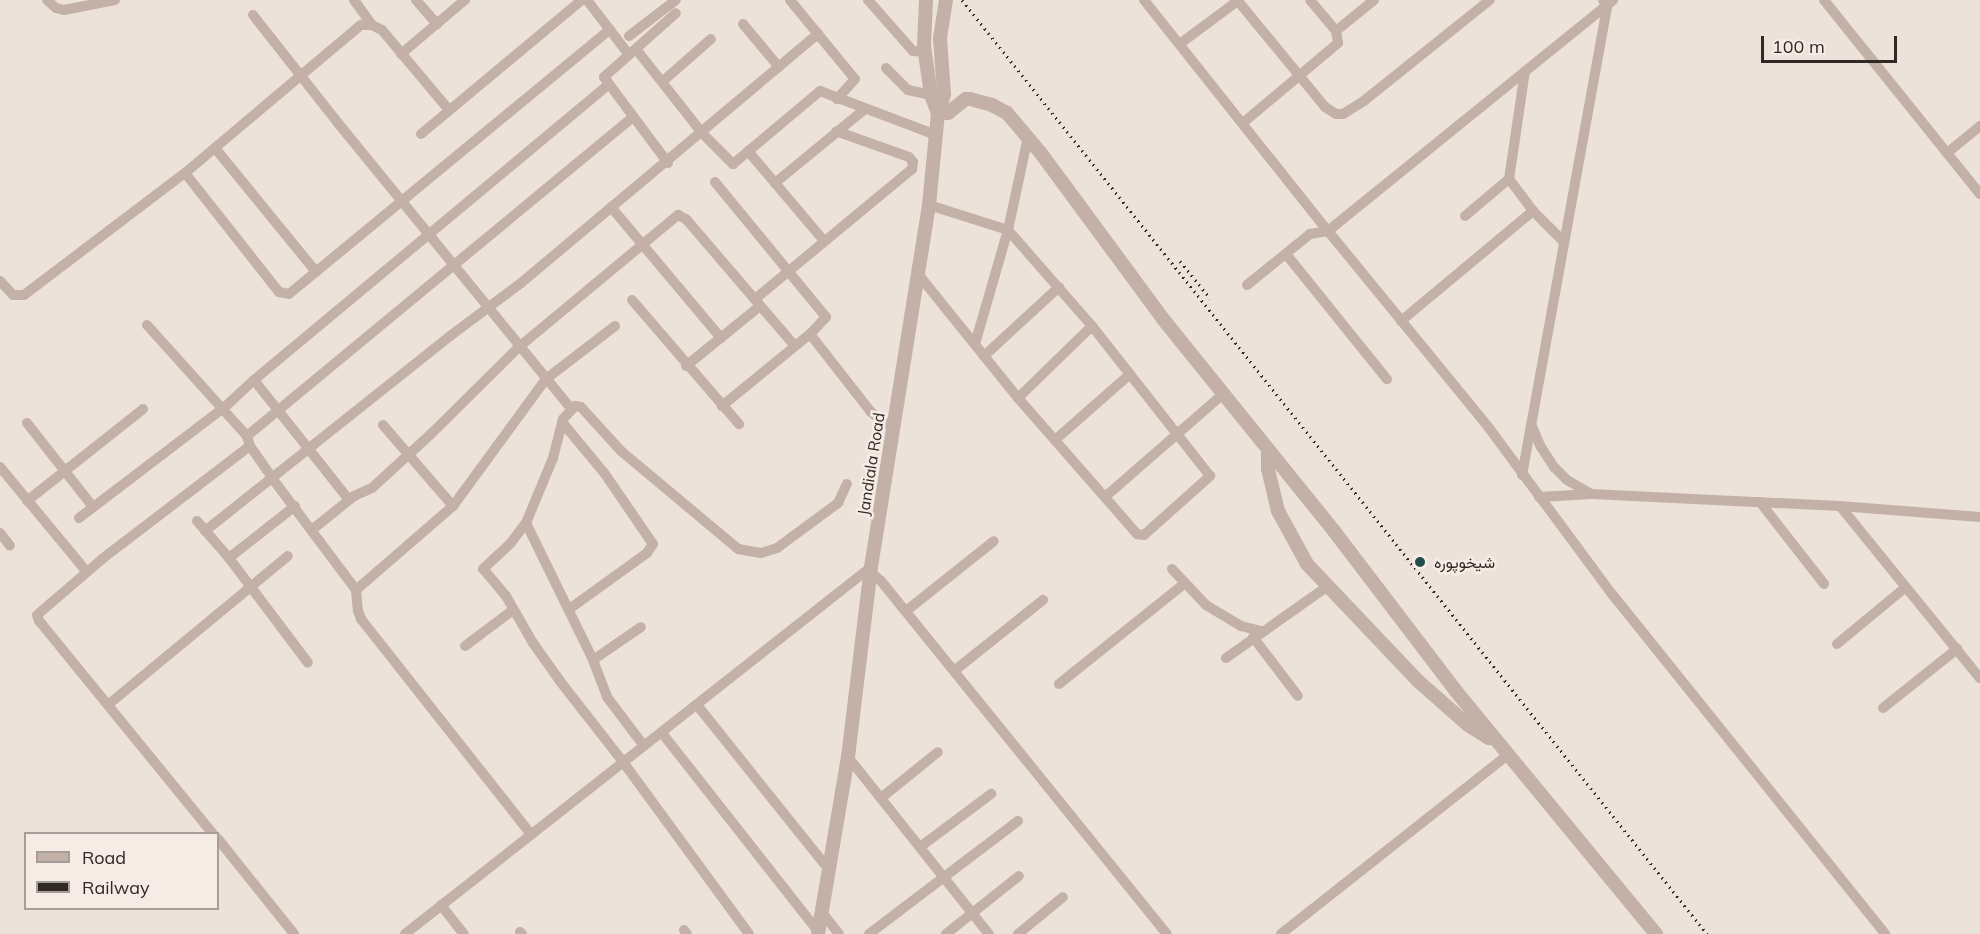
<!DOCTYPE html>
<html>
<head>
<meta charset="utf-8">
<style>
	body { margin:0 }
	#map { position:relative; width:1980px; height:934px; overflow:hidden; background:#ede2d9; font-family:Mulish,Vazirmatn,sans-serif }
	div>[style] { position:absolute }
	.minor>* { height:10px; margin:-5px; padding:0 5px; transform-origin:5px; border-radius:5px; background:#c3b1a7 }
	.tertiary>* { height:14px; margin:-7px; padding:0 7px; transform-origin:7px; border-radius:7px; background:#c3b1a7 }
	.rail>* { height:3px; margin-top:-1.5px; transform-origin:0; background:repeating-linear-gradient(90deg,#312926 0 1.5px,transparent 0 6px) }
	.dots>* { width:16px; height:16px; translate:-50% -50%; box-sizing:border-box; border:3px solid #f6ece5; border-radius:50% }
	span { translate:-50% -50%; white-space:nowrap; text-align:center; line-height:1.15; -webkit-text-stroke:5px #f6ece5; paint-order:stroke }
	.street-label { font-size:16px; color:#312926 }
	.poi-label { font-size:16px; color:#312926 }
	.left { translate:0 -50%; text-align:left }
	.legend { position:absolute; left:24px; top:832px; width:195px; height:78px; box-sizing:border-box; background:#f6ece5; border:2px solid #a79e99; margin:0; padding:8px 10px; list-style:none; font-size:18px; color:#312926 }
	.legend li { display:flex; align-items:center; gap:12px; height:30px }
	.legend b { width:30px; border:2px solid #a79e99 }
	.scale { position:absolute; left:1761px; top:36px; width:136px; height:27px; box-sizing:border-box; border:3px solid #312926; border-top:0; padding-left:8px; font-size:18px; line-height:21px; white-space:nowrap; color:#312926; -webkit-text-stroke:4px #f6ece5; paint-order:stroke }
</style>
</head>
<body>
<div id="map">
	<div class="minor">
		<div style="left:47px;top:0;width:12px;rotate:42deg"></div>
		<div style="left:56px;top:8px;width:8px;rotate:14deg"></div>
		<div style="left:64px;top:10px;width:52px;rotate:-11.1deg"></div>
		<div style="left:354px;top:0;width:31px;rotate:54deg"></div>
		<div style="left:416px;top:0;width:32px;rotate:49deg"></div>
		<div style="left:587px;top:0;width:69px;rotate:52.6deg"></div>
		<div style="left:790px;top:0;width:102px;rotate:50.6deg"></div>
		<div style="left:855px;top:79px;width:27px;rotate:132deg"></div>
		<div style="left:868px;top:0;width:68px;rotate:48.6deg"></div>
		<div style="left:913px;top:51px;width:13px;rotate:4deg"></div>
		<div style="left:1144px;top:0;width:295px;rotate:51.5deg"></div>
		<div style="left:1328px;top:231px;width:254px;rotate:50.7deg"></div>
		<div style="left:1489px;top:428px;width:207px;rotate:53.5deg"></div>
		<div style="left:1612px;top:594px;width:436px;rotate:51.2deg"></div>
		<div style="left:1824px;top:0;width:249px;rotate:51.2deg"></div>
		<div style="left:1238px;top:1px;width:137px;rotate:50.6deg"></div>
		<div style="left:1325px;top:107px;width:13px;rotate:32deg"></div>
		<div style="left:1336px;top:114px;width:7px"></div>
		<div style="left:1343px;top:114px;width:26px;rotate:-32deg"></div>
		<div style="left:1365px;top:100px;width:160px;rotate:-38.7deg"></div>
		<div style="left:253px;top:15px;width:137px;rotate:51.8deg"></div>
		<div style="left:338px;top:123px;width:369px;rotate:50.8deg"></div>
		<div style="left:743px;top:24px;width:56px;rotate:50.1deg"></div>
		<div style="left:1336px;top:31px;width:49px;rotate:-39.2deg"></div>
		<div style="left:629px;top:36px;width:59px;rotate:-37.5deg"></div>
		<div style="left:1181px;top:43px;width:72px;rotate:-36.6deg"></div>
		<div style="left:636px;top:49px;width:107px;rotate:51.8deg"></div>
		<div style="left:702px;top:133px;width:44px;rotate:45deg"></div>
		<div style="left:733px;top:164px;width:114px;rotate:-40deg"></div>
		<div style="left:820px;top:91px;width:124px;rotate:20.8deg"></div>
		<div style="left:401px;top:54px;width:84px;rotate:-40.2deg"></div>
		<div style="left:886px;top:68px;width:31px;rotate:45deg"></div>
		<div style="left:908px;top:90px;width:24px;rotate:12deg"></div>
		<div style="left:1525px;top:71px;width:109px;rotate:98.4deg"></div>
		<div style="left:1509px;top:179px;width:40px;rotate:53deg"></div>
		<div style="left:1533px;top:211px;width:44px;rotate:45deg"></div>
		<div style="left:662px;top:82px;width:65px;rotate:-41.3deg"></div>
		<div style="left:1244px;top:122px;width:123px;rotate:-40deg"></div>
		<div style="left:1338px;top:43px;width:12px;rotate:-99deg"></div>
		<div style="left:1336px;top:31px;width:40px;rotate:-130deg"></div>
		<div style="left:421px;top:134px;width:209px;rotate:-39.8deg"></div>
		<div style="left:215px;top:148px;width:160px;rotate:50.8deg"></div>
		<div style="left:748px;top:151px;width:118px;rotate:49.8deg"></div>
		<div style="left:1947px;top:153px;width:43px;rotate:-39.3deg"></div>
		<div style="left:668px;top:163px;width:107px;rotate:-126.7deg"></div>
		<div style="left:604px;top:77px;width:96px;rotate:-41.6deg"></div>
		<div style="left:185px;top:173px;width:152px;rotate:51.7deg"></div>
		<div style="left:279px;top:292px;width:10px;rotate:11deg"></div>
		<div style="left:289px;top:294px;width:416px;rotate:-39.5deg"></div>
		<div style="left:715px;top:182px;width:175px;rotate:50.6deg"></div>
		<div style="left:826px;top:317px;width:23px;rotate:133deg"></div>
		<div style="left:810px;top:334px;width:114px;rotate:140.7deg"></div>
		<div style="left:775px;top:183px;width:117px;rotate:-39.4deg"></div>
		<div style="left:611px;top:207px;width:171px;rotate:50deg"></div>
		<div style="left:1465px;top:216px;width:57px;rotate:-40.1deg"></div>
		<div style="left:1286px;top:254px;width:161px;rotate:51.1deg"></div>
		<div style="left:918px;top:274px;width:159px;rotate:51.1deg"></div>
		<div style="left:1018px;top:398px;width:181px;rotate:48.8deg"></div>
		<div style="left:1137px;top:534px;width:7px;rotate:8deg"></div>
		<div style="left:1144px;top:535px;width:89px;rotate:-41.8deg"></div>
		<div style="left:1210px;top:476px;width:191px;rotate:-128.2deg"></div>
		<div style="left:1092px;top:326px;width:128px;rotate:-131.2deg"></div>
		<div style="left:1008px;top:230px;width:83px;rotate:-162.4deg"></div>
		<div style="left:0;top:281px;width:19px;rotate:47deg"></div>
		<div style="left:13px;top:295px;width:11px"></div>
		<div style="left:24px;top:295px;width:202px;rotate:-37.2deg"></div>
		<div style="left:185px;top:173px;width:230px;rotate:-40.1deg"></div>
		<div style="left:361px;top:25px;width:11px"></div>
		<div style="left:372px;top:25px;width:11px;rotate:27deg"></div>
		<div style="left:382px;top:30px;width:104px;rotate:50.1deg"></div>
		<div style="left:1247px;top:285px;width:81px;rotate:-39deg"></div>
		<div style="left:1310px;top:234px;width:18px;rotate:-9deg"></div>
		<div style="left:1328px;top:231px;width:367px;rotate:-39deg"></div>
		<div style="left:755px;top:299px;width:204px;rotate:-39.6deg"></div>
		<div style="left:912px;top:169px;width:7px;rotate:-82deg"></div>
		<div style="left:913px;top:162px;width:6px;rotate:-129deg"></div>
		<div style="left:909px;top:157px;width:77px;rotate:-160.4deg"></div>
		<div style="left:632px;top:300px;width:164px;rotate:49.2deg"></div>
		<div style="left:1401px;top:321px;width:172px;rotate:-39.8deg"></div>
		<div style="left:147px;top:325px;width:149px;rotate:48deg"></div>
		<div style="left:247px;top:436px;width:10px;rotate:73deg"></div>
		<div style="left:250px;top:446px;width:39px;rotate:55deg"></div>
		<div style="left:272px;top:478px;width:140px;rotate:53.1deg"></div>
		<div style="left:356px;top:590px;width:21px;rotate:85deg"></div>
		<div style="left:358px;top:611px;width:9px;rotate:69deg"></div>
		<div style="left:361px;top:619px;width:274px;rotate:51.7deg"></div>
		<div style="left:810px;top:334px;width:99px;rotate:52deg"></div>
		<div style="left:871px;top:412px;width:16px;rotate:40deg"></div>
		<div style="left:883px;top:422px;width:11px;rotate:22deg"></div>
		<div style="left:975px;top:344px;width:119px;rotate:-73.9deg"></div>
		<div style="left:1008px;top:230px;width:95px;rotate:-77.9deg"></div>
		<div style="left:984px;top:356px;width:102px;rotate:-42.6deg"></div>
		<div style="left:686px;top:366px;width:95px;rotate:-39deg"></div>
		<div style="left:254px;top:380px;width:153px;rotate:51.6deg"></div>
		<div style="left:1018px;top:398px;width:103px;rotate:-44.2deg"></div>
		<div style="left:562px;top:422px;width:67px;rotate:50.4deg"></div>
		<div style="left:605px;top:474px;width:85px;rotate:55.6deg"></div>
		<div style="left:653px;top:544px;width:11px;rotate:124deg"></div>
		<div style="left:647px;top:553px;width:97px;rotate:144.2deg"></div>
		<div style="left:27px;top:423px;width:107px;rotate:51.8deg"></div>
		<div style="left:1531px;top:424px;width:25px;rotate:67deg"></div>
		<div style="left:1541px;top:447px;width:24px;rotate:57deg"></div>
		<div style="left:1554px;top:467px;width:18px;rotate:45deg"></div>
		<div style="left:1567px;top:480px;width:28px;rotate:30deg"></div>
		<div style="left:383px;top:425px;width:107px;rotate:49.2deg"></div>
		<div style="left:247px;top:436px;width:501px;rotate:-39.57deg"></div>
		<div style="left:1055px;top:440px;width:100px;rotate:-41.3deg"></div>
		<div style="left:0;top:467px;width:136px;rotate:50.4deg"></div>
		<div style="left:1522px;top:475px;width:478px;rotate:-79.7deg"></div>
		<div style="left:1607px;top:5px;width:6px;rotate:-129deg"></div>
		<div style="left:1105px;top:497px;width:157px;rotate:-41.1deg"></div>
		<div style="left:1539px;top:497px;width:53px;rotate:-3.2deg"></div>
		<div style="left:1592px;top:494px;width:248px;rotate:2.8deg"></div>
		<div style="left:1840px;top:506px;width:140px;rotate:4.5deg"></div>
		<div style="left:27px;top:501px;width:148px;rotate:-38.4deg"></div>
		<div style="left:1760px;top:502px;width:104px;rotate:52deg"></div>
		<div style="left:1840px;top:506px;width:222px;rotate:50.9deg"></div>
		<div style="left:79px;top:518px;width:185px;rotate:-37.3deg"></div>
		<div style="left:226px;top:406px;width:38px;rotate:-43deg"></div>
		<div style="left:254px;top:380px;width:461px;rotate:-39.8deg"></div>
		<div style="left:197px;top:521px;width:49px;rotate:49.1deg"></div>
		<div style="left:229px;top:558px;width:131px;rotate:53deg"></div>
		<div style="left:526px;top:523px;width:153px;rotate:63.9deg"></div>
		<div style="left:593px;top:660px;width:40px;rotate:69deg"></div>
		<div style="left:607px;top:697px;width:61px;rotate:52.9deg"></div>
		<div style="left:313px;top:529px;width:53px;rotate:-38.8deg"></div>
		<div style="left:354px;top:496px;width:20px;rotate:-24deg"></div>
		<div style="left:372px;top:488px;width:80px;rotate:-42.5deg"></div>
		<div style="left:431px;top:434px;width:124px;rotate:-44.7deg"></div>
		<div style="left:519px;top:347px;width:207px;rotate:-39.7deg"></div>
		<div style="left:678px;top:215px;width:9px;rotate:27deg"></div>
		<div style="left:686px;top:219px;width:167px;rotate:49.4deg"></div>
		<div style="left:205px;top:531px;width:313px;rotate:-38.5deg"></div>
		<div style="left:450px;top:336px;width:89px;rotate:-36.7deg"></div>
		<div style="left:521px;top:283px;width:388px;rotate:-40deg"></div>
		<div style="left:0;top:533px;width:16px;rotate:52deg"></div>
		<div style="left:229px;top:558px;width:84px;rotate:-38.2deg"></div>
		<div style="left:1172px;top:569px;width:50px;rotate:46.6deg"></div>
		<div style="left:1206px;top:605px;width:41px;rotate:31deg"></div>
		<div style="left:1241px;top:626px;width:21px;rotate:14deg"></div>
		<div style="left:870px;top:572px;width:14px;rotate:39deg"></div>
		<div style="left:881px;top:581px;width:454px;rotate:51deg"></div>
		<div style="left:356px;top:590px;width:128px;rotate:-40.9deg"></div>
		<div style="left:453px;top:506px;width:157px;rotate:-53.8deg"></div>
		<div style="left:546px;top:379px;width:87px;rotate:-37.5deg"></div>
		<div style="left:906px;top:611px;width:112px;rotate:-38.5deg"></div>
		<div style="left:1253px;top:637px;width:74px;rotate:52.7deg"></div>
		<div style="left:1837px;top:644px;width:89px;rotate:-39.6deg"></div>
		<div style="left:465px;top:646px;width:60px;rotate:-36.9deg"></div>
		<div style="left:1226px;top:658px;width:125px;rotate:-35.2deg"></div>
		<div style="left:593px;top:660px;width:58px;rotate:-34.5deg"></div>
		<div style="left:954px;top:671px;width:114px;rotate:-38.6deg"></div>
		<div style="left:1059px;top:684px;width:161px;rotate:-38.7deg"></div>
		<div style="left:109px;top:704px;width:232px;rotate:-39.6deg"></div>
		<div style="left:697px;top:705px;width:211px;rotate:51.3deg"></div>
		<div style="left:1883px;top:708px;width:95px;rotate:-38.6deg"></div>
		<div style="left:662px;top:733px;width:252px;rotate:51.8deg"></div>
		<div style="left:848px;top:757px;width:226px;rotate:51.5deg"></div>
		<div style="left:881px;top:798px;width:73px;rotate:-38.9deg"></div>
		<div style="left:213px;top:834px;width:275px;rotate:-129.2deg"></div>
		<div style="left:39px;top:621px;width:6px;rotate:-108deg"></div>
		<div style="left:37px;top:615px;width:86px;rotate:-40.7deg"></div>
		<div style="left:102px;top:559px;width:186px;rotate:-37.4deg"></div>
		<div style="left:218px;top:839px;width:122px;rotate:51.3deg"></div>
		<div style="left:920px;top:847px;width:89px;rotate:-36.7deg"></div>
		<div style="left:441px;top:905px;width:37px;rotate:52deg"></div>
		<div style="left:821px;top:911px;width:29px;rotate:52deg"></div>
		<div style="left:684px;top:930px;width:5px;rotate:53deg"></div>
		<div style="left:520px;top:932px;width:3px;rotate:45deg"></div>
		<div style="left:405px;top:934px;width:593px;rotate:-38.22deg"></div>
		<div style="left:749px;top:934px;width:212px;rotate:-126.2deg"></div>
		<div style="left:624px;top:763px;width:104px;rotate:-128deg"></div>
		<div style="left:560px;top:681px;width:47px;rotate:-125.4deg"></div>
		<div style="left:533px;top:643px;width:54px;rotate:-119.9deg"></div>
		<div style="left:506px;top:596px;width:35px;rotate:-130deg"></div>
		<div style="left:483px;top:569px;width:37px;rotate:-43deg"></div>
		<div style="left:510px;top:544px;width:26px;rotate:-53deg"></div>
		<div style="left:526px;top:523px;width:70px;rotate:-67.4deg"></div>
		<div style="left:553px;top:458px;width:40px;rotate:-75.6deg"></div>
		<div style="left:563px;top:419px;width:18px;rotate:-47deg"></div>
		<div style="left:575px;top:406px;width:6px;rotate:9deg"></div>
		<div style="left:581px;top:407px;width:59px;rotate:47.7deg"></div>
		<div style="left:621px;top:451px;width:153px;rotate:39.9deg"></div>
		<div style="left:738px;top:549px;width:23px;rotate:10deg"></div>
		<div style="left:761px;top:553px;width:17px;rotate:-17deg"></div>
		<div style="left:777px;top:548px;width:76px;rotate:-36.4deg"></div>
		<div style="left:838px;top:503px;width:21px;rotate:-65deg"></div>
		<div style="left:869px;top:934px;width:187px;rotate:-37.2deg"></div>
		<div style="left:946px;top:934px;width:93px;rotate:-38.5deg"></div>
		<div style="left:1018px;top:934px;width:58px;rotate:-39.4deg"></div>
		<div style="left:1281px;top:934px;width:289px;rotate:-38.3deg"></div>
	</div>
	<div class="tertiary">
		<div style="left:926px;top:0;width:46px;rotate:92.5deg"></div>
		<div style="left:924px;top:46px;width:49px;rotate:81.9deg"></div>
		<div style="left:931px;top:95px;width:19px;rotate:69deg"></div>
		<div style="left:938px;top:113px;width:10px"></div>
		<div style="left:948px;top:113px;width:23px;rotate:-38deg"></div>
		<div style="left:966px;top:99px;width:4px"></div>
		<div style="left:970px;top:99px;width:23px;rotate:15deg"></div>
		<div style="left:992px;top:105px;width:17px;rotate:28deg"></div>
		<div style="left:1007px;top:113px;width:51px;rotate:49.8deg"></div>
		<div style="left:1040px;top:152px;width:207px;rotate:53.6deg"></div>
		<div style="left:1163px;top:319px;width:272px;rotate:51.1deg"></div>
		<div style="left:1334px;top:531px;width:200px;rotate:52.7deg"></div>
		<div style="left:1455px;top:690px;width:316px;rotate:50.5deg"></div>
		<div style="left:1268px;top:450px;width:19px;rotate:90deg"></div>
		<div style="left:1268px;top:469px;width:43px;rotate:76.6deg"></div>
		<div style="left:1278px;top:511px;width:60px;rotate:61.3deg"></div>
		<div style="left:1307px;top:564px;width:161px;rotate:46.5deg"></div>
		<div style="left:1418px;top:681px;width:67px;rotate:41.3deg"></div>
		<div style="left:1468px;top:725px;width:25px;rotate:32deg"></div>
		<div style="left:818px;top:934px;width:180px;rotate:-80.4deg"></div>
		<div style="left:848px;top:757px;width:191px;rotate:-83.1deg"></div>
		<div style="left:871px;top:567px;width:367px;rotate:-80.9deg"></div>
		<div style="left:929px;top:205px;width:92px;rotate:-84.4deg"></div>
		<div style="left:938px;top:113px;width:20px;rotate:-72deg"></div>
		<div style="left:944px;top:94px;width:56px;rotate:-94.1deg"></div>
		<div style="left:940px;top:38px;width:38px;rotate:-81deg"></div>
	</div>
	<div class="rail">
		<div style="left:962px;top:0;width:1195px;rotate:51.42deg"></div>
		<div style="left:1180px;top:261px;width:48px;rotate:51deg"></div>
	</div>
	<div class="dots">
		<div style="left:1420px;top:562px;background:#224d4b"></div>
	</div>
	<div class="street-label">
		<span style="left:871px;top:464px;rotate:-81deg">Jandiala Road</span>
	</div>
	<div class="poi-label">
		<span class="left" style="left:1434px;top:562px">شیخوپورہ</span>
	</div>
	<ul class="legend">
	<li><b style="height:8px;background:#c3b1a7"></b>Road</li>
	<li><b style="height:8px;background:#312926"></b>Railway</li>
	</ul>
	<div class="scale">100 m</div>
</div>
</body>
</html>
